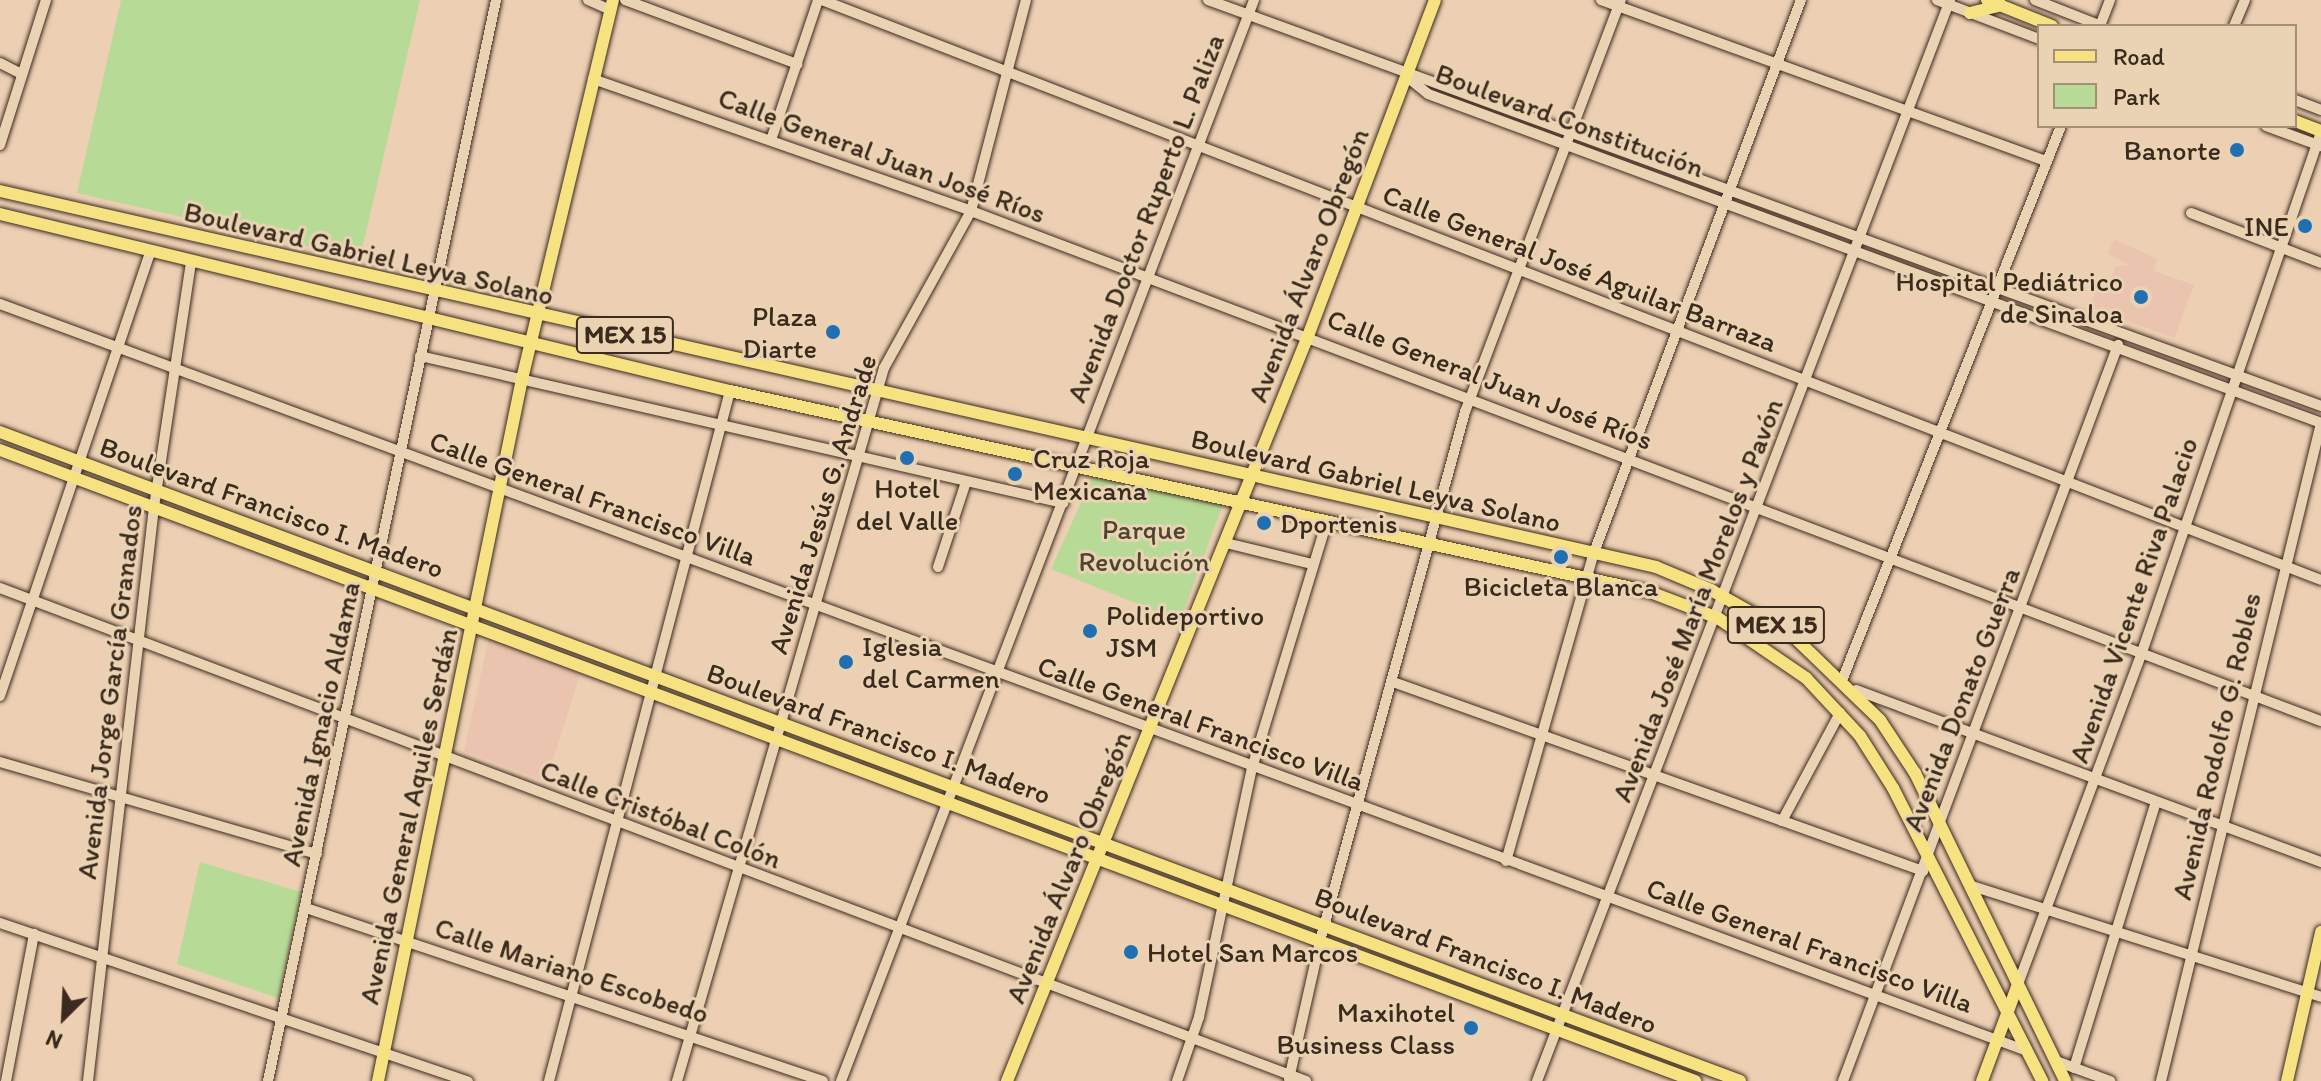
<!DOCTYPE html>
<html>
<head>
<meta charset="utf-8">
<style>
	body { margin:0 }
	#map { position:relative; width:2321px; height:1081px; overflow:hidden; background:#edcfb3; font-family:Itim,sans-serif }
	div>[style] { position:absolute }
	.built>* { inset:0; background:#eac4ae }
	.green>* { inset:0; background:#b7db96 }
	.roads { filter:drop-shadow(0 0 2px #3b2a1e) drop-shadow(0 0 2px #3b2a1e) }
	.minor>* { height:10px; margin:-5px; padding:0 5px; transform-origin:5px; border-radius:5px; background:#ead3b3 }
	.major>* { height:12px; margin:-6px; padding:0 6px; transform-origin:6px; border-radius:6px; background:#f7e281 }
	.dots>* { width:22px; height:22px; translate:-50% -50%; box-sizing:border-box; border:4px solid #ead3b3; border-radius:50% }
	span { translate:-50% -50%; white-space:nowrap; text-align:center; line-height:1.15; -webkit-text-stroke:6px #ead3b3; paint-order:stroke }
	.shield-label span { padding:2px 6px; background:#ead3b3; border:2px solid; border-radius:6px; -webkit-text-stroke-width:0 }
	.shield-label { font-size:26px; color:#3b2a1e; font-weight:700 }
	.street-label { font-size:28px; color:#3b2a1e }
	.poi-label { font-size:28px; color:#3b2a1e }
	.right { translate:-100% -50%; text-align:right }
	.left { translate:0 -50%; text-align:left }
	.park-label { font-size:28px; color:#4e4530 }
	.legend { position:absolute; left:2037px; top:24px; width:260px; height:104px; box-sizing:border-box; background:#ead3b3; border:2px solid #a48f77; margin:0; padding:10px 14px; list-style:none; font-size:24px; color:#3b2a1e }
	.legend li { display:flex; align-items:center; gap:16px; height:40px }
	.legend b { width:40px; border:2px solid #a48f77 }
	.north { position:absolute; left:24px; top:977px; width:80px; height:80px; -webkit-text-stroke:6px #ead3b3; paint-order:stroke; rotate:204deg; font-size:22px; font-weight:700; line-height:32px; text-align:center; color:#3b2a1e }
	.north::after { content:''; display:block; margin:auto; width:28px; height:36px; background:#3b2a1e; clip-path:polygon(50% 0,100% 100%,50% 72%,0 100%) }
</style>
</head>
<body>
<div id="map">
	<div class="built">
		<div style="clip-path:polygon(2114px 239px,2157px 259px,2154px 271px,2194px 285px,2174px 338px,2090px 307px,2098px 284px,2108px 287px,2116px 266px,2130px 265px,2108px 254px)"></div>
		<div style="clip-path:polygon(489px 638px,581px 672px,546px 781px,464px 751px)"></div>
	</div>
	<div class="green">
		<div style="clip-path:polygon(121px 0,420px 0,360px 258px,77px 193px)"></div>
		<div style="clip-path:polygon(1092px 478px,1223px 504px,1180px 621px,1051px 569px)"></div>
		<div style="clip-path:polygon(200px 862px,301px 892px,278px 998px,177px 964px)"></div>
	</div>
	<div class="roads">
		<div class="minor">
			<div style="left:588px;top:0;width:24px;rotate:24deg"></div>
			<div style="left:625px;top:0;width:184px;rotate:20.4deg"></div>
			<div style="left:822px;top:0;width:1607px;rotate:21.15deg"></div>
			<div style="left:1208px;top:0;width:1185px;rotate:20.04deg"></div>
			<div style="left:1601px;top:0;width:473px;rotate:19.9deg"></div>
			<div style="left:1937px;top:0;width:109px;rotate:20.9deg"></div>
			<div style="left:2035px;top:0;width:71px;rotate:21.5deg"></div>
			<div style="left:2100px;top:26px;width:28px;rotate:-69deg"></div>
			<div style="left:2234px;top:26px;width:28px;rotate:-67deg"></div>
			<div style="left:0;top:63px;width:25px;rotate:27deg"></div>
			<div style="left:1406px;top:76px;width:28px;rotate:39deg"></div>
			<div style="left:1428px;top:94px;width:952px;rotate:20.22deg"></div>
			<div style="left:593px;top:79px;width:400px;rotate:19.2deg"></div>
			<div style="left:971px;top:211px;width:1443px;rotate:20.7deg"></div>
			<div style="left:2295px;top:100px;width:28px;rotate:21deg"></div>
			<div style="left:2266px;top:126px;width:59px;rotate:20deg"></div>
			<div style="left:771px;top:140px;width:148px;rotate:-71.4deg"></div>
			<div style="left:0;top:145px;width:152px;rotate:-72.4deg"></div>
			<div style="left:2191px;top:213px;width:139px;rotate:21deg"></div>
			<div style="left:0;top:304px;width:2160px;rotate:20.23deg"></div>
			<div style="left:420px;top:356px;width:660px;rotate:12.88deg"></div>
			<div style="left:1226px;top:543px;width:89px;rotate:13.7deg"></div>
			<div style="left:938px;top:567px;width:89px;rotate:-71.8deg"></div>
			<div style="left:0;top:588px;width:1396px;rotate:20.68deg"></div>
			<div style="left:1843px;top:678px;width:593px;rotate:-68.45deg"></div>
			<div style="left:1393px;top:682px;width:563px;rotate:19.63deg"></div>
			<div style="left:1856px;top:690px;width:496px;rotate:20.3deg"></div>
			<div style="left:0;top:696px;width:468px;rotate:-71.3deg"></div>
			<div style="left:0;top:762px;width:330px;rotate:16.2deg"></div>
			<div style="left:1782px;top:821px;width:123px;rotate:-61.8deg"></div>
			<div style="left:1506px;top:861px;width:318px;rotate:-74.1deg"></div>
			<div style="left:1593px;top:555px;width:593px;rotate:-69.46deg"></div>
			<div style="left:1972px;top:886px;width:366px;rotate:17.6deg"></div>
			<div style="left:306px;top:908px;width:545px;rotate:18.5deg"></div>
			<div style="left:0;top:923px;width:494px;rotate:18.7deg"></div>
			<div style="left:2018px;top:984px;width:354px;rotate:-69.5deg"></div>
			<div style="left:2142px;top:652px;width:550px;rotate:-71deg"></div>
			<div style="left:2056px;top:1061px;width:58px;rotate:20.3deg"></div>
			<div style="left:2074px;top:1068px;width:275px;rotate:-72.9deg"></div>
			<div style="left:1289px;top:1079px;width:141px;rotate:-77.3deg"></div>
			<div style="left:1320px;top:941px;width:549px;rotate:-74.67deg"></div>
			<div style="left:1465px;top:412px;width:441px;rotate:-69.3deg"></div>
			<div style="left:6px;top:1081px;width:150px;rotate:-79.2deg"></div>
			<div style="left:88px;top:1081px;width:578px;rotate:-83.44deg"></div>
			<div style="left:154px;top:507px;width:247px;rotate:-81.4deg"></div>
			<div style="left:268px;top:1081px;width:1105px;rotate:-78.09deg"></div>
			<div style="left:549px;top:1081px;width:713px;rotate:-75.3deg"></div>
			<div style="left:677px;top:1081px;width:742px;rotate:-73.81deg"></div>
			<div style="left:884px;top:368px;width:179px;rotate:-61deg"></div>
			<div style="left:971px;top:211px;width:218px;rotate:-75.4deg"></div>
			<div style="left:841px;top:1081px;width:1157px;rotate:-69.09deg"></div>
			<div style="left:1177px;top:1081px;width:68px;rotate:-71deg"></div>
			<div style="left:1199px;top:1017px;width:255px;rotate:-78deg"></div>
			<div style="left:1252px;top:768px;width:258px;rotate:-73.1deg"></div>
			<div style="left:1537px;top:1081px;width:1157px;rotate:-69.09deg"></div>
			<div style="left:1843px;top:1081px;width:786px;rotate:-69.51deg"></div>
			<div style="left:2161px;top:1081px;width:677px;rotate:-76.33deg"></div>
		</div>
		<div class="major">
			<div style="left:1987px;top:0;width:70px;rotate:21.8deg"></div>
			<div style="left:1970px;top:13px;width:32px;rotate:-14deg"></div>
			<div style="left:2295px;top:121px;width:28px;rotate:21deg"></div>
			<div style="left:0;top:191px;width:1698px;rotate:12.79deg"></div>
			<div style="left:1656px;top:567px;width:60px;rotate:22.7deg"></div>
			<div style="left:1711px;top:590px;width:94px;rotate:29.3deg"></div>
			<div style="left:1793px;top:636px;width:121px;rotate:44deg"></div>
			<div style="left:1880px;top:720px;width:64px;rotate:56.6deg"></div>
			<div style="left:1915px;top:773px;width:343px;rotate:64deg"></div>
			<div style="left:0;top:214px;width:751px;rotate:13.63deg"></div>
			<div style="left:730px;top:391px;width:942px;rotate:12.32deg"></div>
			<div style="left:1650px;top:592px;width:73px;rotate:20.9deg"></div>
			<div style="left:1718px;top:618px;width:107px;rotate:34.3deg"></div>
			<div style="left:1806px;top:678px;width:79px;rotate:47deg"></div>
			<div style="left:1860px;top:736px;width:62px;rotate:57.6deg"></div>
			<div style="left:1893px;top:788px;width:329px;rotate:63deg"></div>
			<div style="left:0;top:432px;width:1857px;rotate:20.45deg"></div>
			<div style="left:0;top:450px;width:1809px;rotate:20.42deg"></div>
			<div style="left:378px;top:1081px;width:717px;rotate:-78.41deg"></div>
			<div style="left:522px;top:379px;width:390px;rotate:-76.5deg"></div>
			<div style="left:1007px;top:1081px;width:804px;rotate:-68deg"></div>
			<div style="left:1308px;top:336px;width:359px;rotate:-69.3deg"></div>
			<div style="left:1982px;top:1081px;width:103px;rotate:-69.6deg"></div>
			<div style="left:2287px;top:1081px;width:153px;rotate:-77.1deg"></div>
		</div>
	</div>
	<div class="dots">
		<div style="left:2237px;top:150px;background:#1f6fb2"></div>
		<div style="left:2305px;top:226px;background:#1f6fb2"></div>
		<div style="left:2141px;top:297px;background:#1f6fb2"></div>
		<div style="left:833px;top:332px;background:#1f6fb2"></div>
		<div style="left:907px;top:458px;background:#1f6fb2"></div>
		<div style="left:1015px;top:474px;background:#1f6fb2"></div>
		<div style="left:1264px;top:523px;background:#1f6fb2"></div>
		<div style="left:1561px;top:557px;background:#1f6fb2"></div>
		<div style="left:1090px;top:631px;background:#1f6fb2"></div>
		<div style="left:846px;top:662px;background:#1f6fb2"></div>
		<div style="left:1131px;top:952px;background:#1f6fb2"></div>
		<div style="left:1471px;top:1028px;background:#1f6fb2"></div>
	</div>
	<div class="shield-label">
		<span style="left:625px;top:335px">MEX 15</span>
		<span style="left:1776px;top:625px">MEX 15</span>
	</div>
	<div class="street-label">
		<span style="left:1570px;top:120px;rotate:20deg">Boulevard Constitución</span>
		<span style="left:882px;top:155px;rotate:20deg">Calle General Juan José Ríos</span>
		<span style="left:1145px;top:218px;rotate:-69deg">Avenida Doctor Ruperto L. Paliza</span>
		<span style="left:369px;top:253px;rotate:13deg">Boulevard Gabriel Leyva Solano</span>
		<span style="left:1308px;top:265px;rotate:-69deg">Avenida Álvaro Obregón</span>
		<span style="left:1580px;top:268px;rotate:21deg">Calle General José Aguilar Barraza</span>
		<span style="left:1490px;top:379px;rotate:21deg">Calle General Juan José Ríos</span>
		<span style="left:1376px;top:480px;rotate:13deg">Boulevard Gabriel Leyva Solano</span>
		<span style="left:593px;top:498px;rotate:20deg">Calle General Francisco Villa</span>
		<span style="left:822px;top:504px;rotate:-73deg">Avenida Jesús G. Andrade</span>
		<span style="left:272px;top:507px;rotate:20deg">Boulevard Francisco I. Madero</span>
		<span style="left:1697px;top:600px;rotate:-69deg">Avenida José María Morelos y Pavón</span>
		<span style="left:2133px;top:600px;rotate:-71deg">Avenida Vicente Riva Palacio</span>
		<span style="left:109px;top:692px;rotate:-83deg">Avenida Jorge García Granados</span>
		<span style="left:1961px;top:699px;rotate:-69deg">Avenida Donato Guerra</span>
		<span style="left:1201px;top:723px;rotate:20deg">Calle General Francisco Villa</span>
		<span style="left:320px;top:724px;rotate:-78deg">Avenida Ignacio Aldama</span>
		<span style="left:879px;top:733px;rotate:20deg">Boulevard Francisco I. Madero</span>
		<span style="left:2216px;top:746px;rotate:-77deg">Avenida Rodolfo G. Robles</span>
		<span style="left:661px;top:814px;rotate:21deg">Calle Cristóbal Colón</span>
		<span style="left:408px;top:816px;rotate:-78deg">Avenida General Aquiles Serdán</span>
		<span style="left:1068px;top:867px;rotate:-68deg">Avenida Álvaro Obregón</span>
		<span style="left:1810px;top:945px;rotate:20deg">Calle General Francisco Villa</span>
		<span style="left:1486px;top:960px;rotate:21deg">Boulevard Francisco I. Madero</span>
		<span style="left:572px;top:970px;rotate:18deg">Calle Mariano Escobedo</span>
	</div>
	<div class="poi-label">
		<span class="right" style="left:2221px;top:150px">Banorte</span>
		<span class="right" style="left:2289px;top:226px">INE</span>
		<span class="right" style="left:2123px;top:297px">Hospital Pediátrico<br>de Sinaloa</span>
		<span class="right" style="left:817px;top:332px">Plaza<br>Diarte</span>
		<span class="left" style="left:1033px;top:474px">Cruz Roja<br>Mexicana</span>
		<span style="left:907px;top:504px">Hotel<br>del Valle</span>
		<span class="left" style="left:1280px;top:523px">Dportenis</span>
		<span style="left:1561px;top:586px">Bicicleta Blanca</span>
		<span class="left" style="left:1106px;top:631px">Polideportivo<br>JSM</span>
		<span class="left" style="left:862px;top:662px">Iglesia<br>del Carmen</span>
		<span class="left" style="left:1147px;top:952px">Hotel San Marcos</span>
		<span class="right" style="left:1455px;top:1028px">Maxihotel<br>Business Class</span>
	</div>
	<div class="park-label">
		<span style="left:1144px;top:545px">Parque<br>Revolución</span>
	</div>
	<ul class="legend">
	<li><b style="height:10px;background:#f7e281"></b>Road</li>
	<li><b style="height:22px;background:#b7db96"></b>Park</li>
	</ul>
	<div class="north">N</div>
</div>
</body>
</html>
